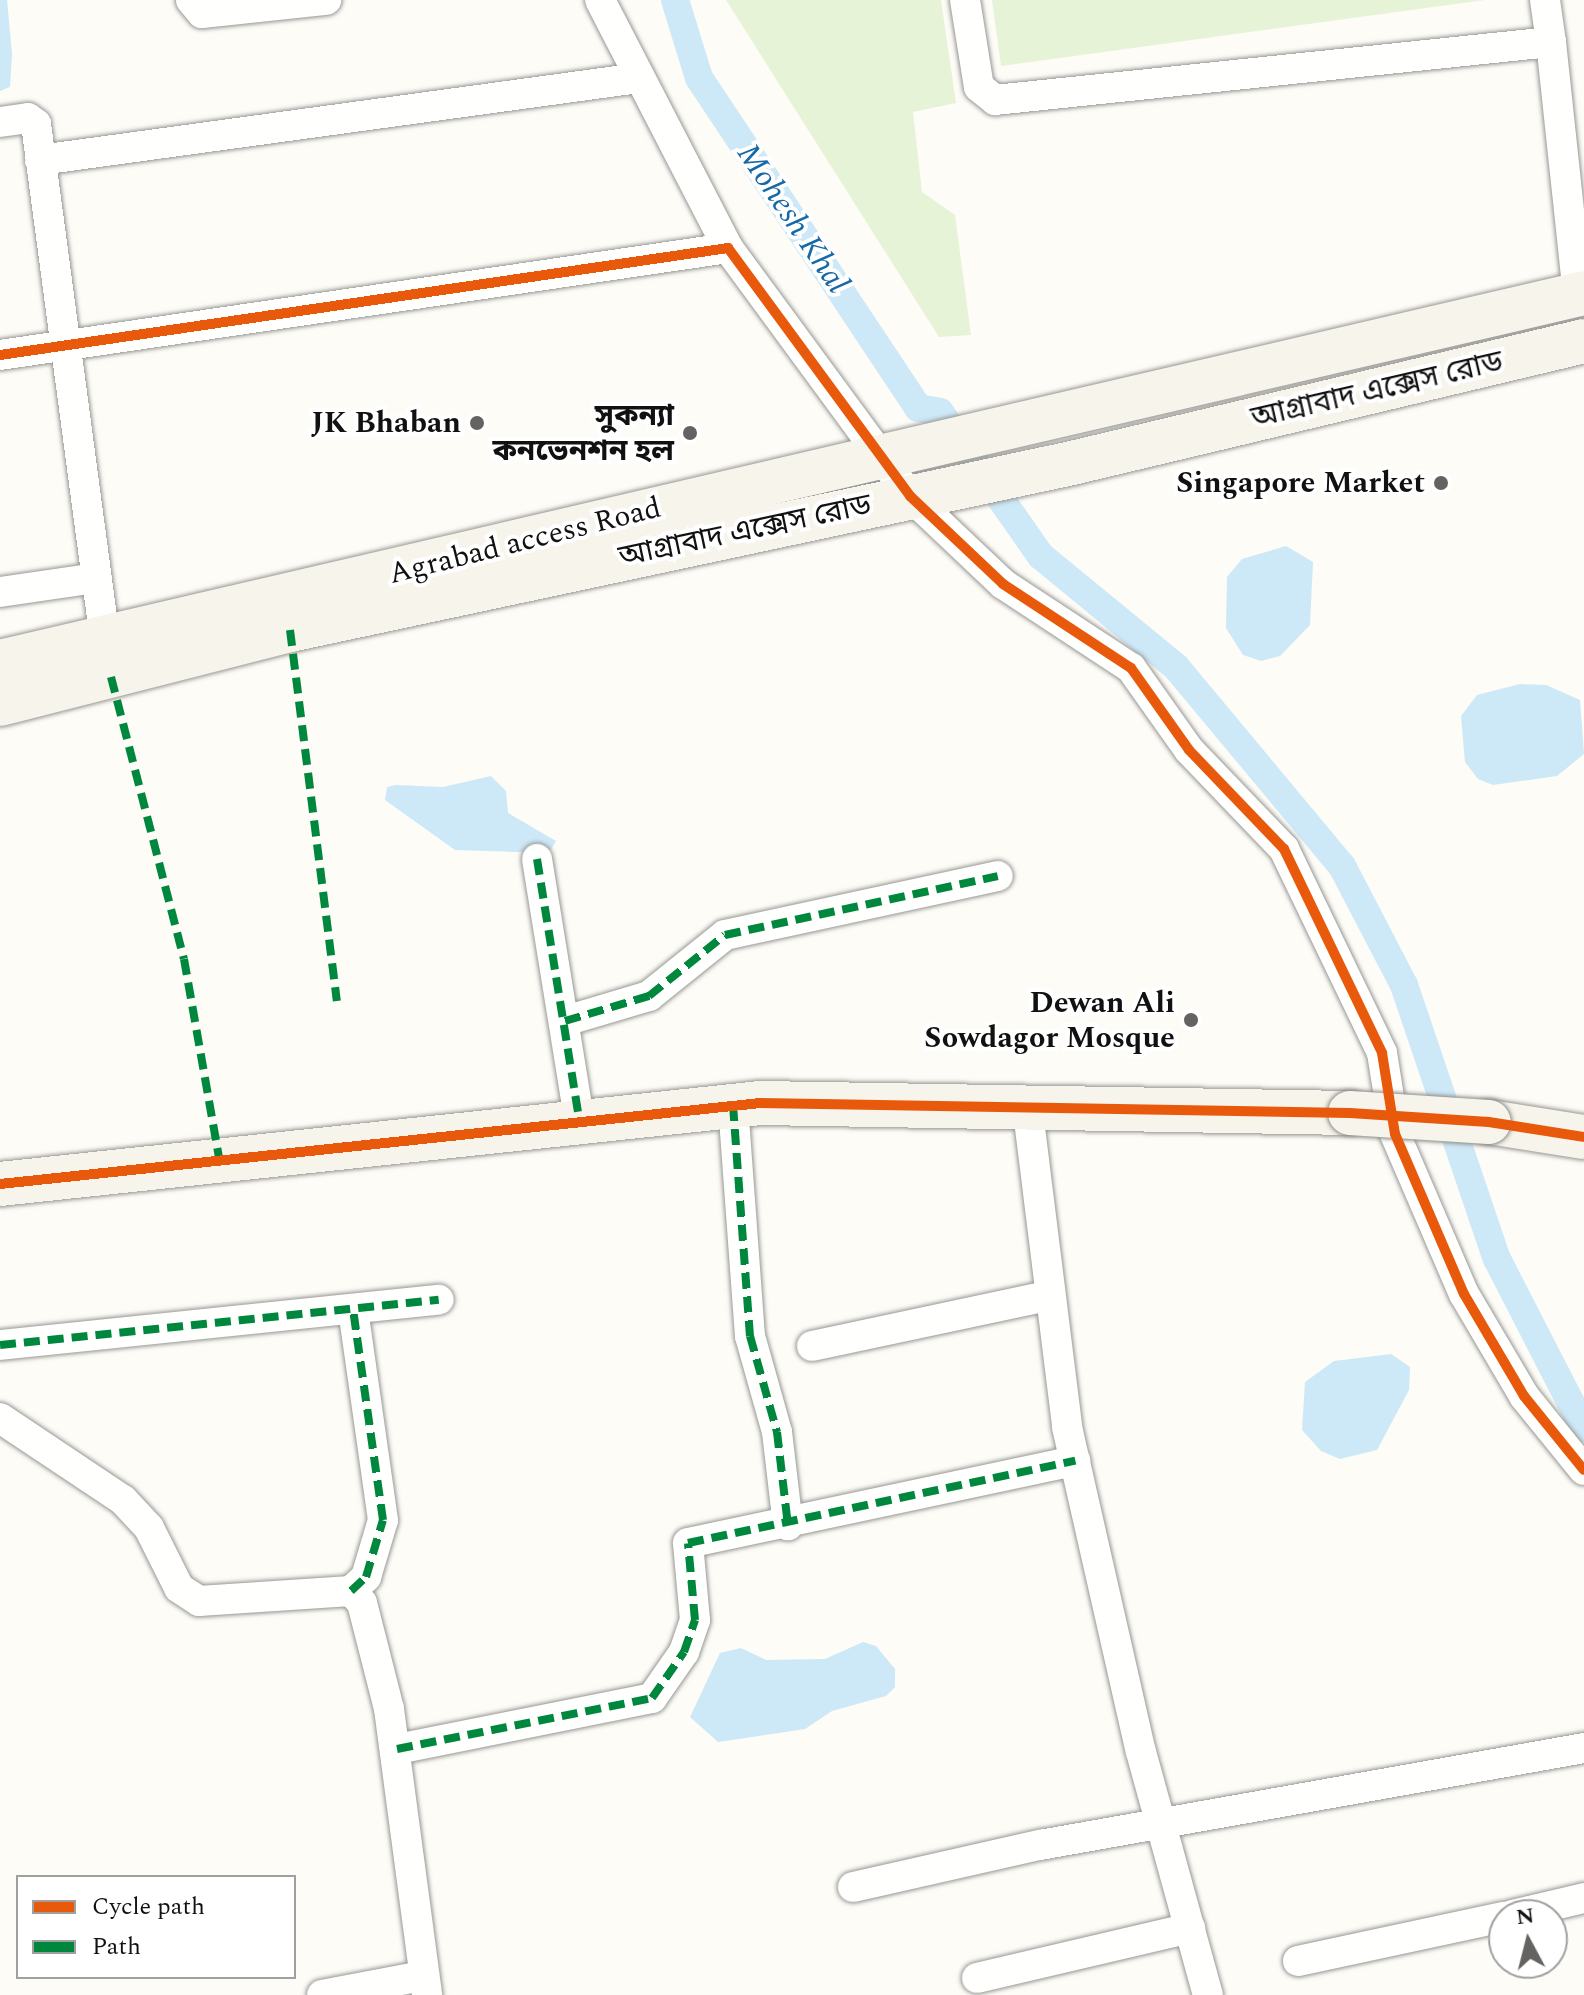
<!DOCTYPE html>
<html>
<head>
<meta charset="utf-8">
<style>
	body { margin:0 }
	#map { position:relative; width:1584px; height:1995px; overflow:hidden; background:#fdfcf7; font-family:Spectral,"Noto Sans Bengali",serif }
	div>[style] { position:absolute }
	.green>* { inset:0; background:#e7f3d7 }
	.water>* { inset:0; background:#cde8f7 }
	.canal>* { height:28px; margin:-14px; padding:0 14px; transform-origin:14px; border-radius:14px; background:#cde8f7 }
	.roads { filter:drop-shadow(0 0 2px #979795) drop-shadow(0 0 2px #979795) }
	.street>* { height:30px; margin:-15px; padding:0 15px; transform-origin:15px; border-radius:15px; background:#fffffe }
	.secondary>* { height:44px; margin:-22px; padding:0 22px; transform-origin:22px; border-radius:22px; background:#f6f4eb }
	.bridges { filter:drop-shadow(0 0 2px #8e8d8b) drop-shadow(0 0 2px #8e8d8b) }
	.secondary-bridge>* { height:44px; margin:-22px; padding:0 22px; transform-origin:22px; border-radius:22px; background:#f6f4eb }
	.quiet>* { height:8px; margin-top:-4px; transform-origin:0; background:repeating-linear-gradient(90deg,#00873e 0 16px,transparent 0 24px) }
	.cycleway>* { height:10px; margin:-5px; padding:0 5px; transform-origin:5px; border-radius:5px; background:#e8590c }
	.dots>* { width:22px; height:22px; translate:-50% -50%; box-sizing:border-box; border:4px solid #fff; border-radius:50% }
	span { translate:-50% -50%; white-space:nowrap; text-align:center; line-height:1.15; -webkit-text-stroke:8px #fff; paint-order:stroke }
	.street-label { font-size:30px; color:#111 }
	.poi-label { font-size:30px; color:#111; font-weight:700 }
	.right { translate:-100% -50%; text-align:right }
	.water-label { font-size:32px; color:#1768a6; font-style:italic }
	.legend { position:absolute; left:16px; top:1875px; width:280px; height:104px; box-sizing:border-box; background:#fff; border:2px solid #a0a0a0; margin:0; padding:10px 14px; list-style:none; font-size:24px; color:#111 }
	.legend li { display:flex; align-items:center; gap:16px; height:40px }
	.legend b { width:40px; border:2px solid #a0a0a0 }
	.north { position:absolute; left:1488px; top:1899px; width:80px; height:80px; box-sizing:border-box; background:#fff; border:2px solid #a0a0a0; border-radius:50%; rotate:353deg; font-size:22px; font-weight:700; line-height:32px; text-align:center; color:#111 }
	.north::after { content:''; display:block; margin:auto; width:28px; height:36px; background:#646362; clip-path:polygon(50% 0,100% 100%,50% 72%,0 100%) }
</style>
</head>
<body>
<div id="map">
	<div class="green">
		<div style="clip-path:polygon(726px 0,941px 0,956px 103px,913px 112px,922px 192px,955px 215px,971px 335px,939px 337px)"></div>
		<div style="clip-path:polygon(992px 0,1485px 0,1001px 66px)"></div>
	</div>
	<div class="water">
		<div style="clip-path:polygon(0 0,7px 0,12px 54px,10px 87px,0 91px)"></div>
		<div style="clip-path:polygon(1286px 546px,1313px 562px,1310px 625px,1280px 656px,1261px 661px,1243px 655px,1226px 628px,1227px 577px,1242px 559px)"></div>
		<div style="clip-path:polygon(1520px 684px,1546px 685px,1580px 700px,1584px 754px,1557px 776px,1493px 785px,1478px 779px,1465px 762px,1461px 716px,1477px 695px)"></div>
		<div style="clip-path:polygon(491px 776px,506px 791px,508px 813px,556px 841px,549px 853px,455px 850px,385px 800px,387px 787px,396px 785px,443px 787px)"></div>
		<div style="clip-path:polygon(1391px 1354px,1410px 1367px,1409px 1390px,1377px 1450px,1340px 1459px,1321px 1451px,1302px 1430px,1305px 1382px,1334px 1361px)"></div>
		<div style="clip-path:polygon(863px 1642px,876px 1646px,895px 1669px,895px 1687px,886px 1696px,832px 1711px,805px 1729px,718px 1742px,690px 1717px,720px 1653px,741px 1648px,766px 1660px,825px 1659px)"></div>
	</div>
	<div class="canal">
		<div style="left:675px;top:0;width:82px;rotate:72.9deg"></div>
		<div style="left:699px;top:78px;width:396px;rotate:56.4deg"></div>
		<div style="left:918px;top:408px;width:22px;rotate:10deg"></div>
		<div style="left:940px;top:412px;width:176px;rotate:55deg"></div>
		<div style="left:1041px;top:556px;width:175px;rotate:39.4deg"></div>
		<div style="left:1176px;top:667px;width:259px;rotate:50.2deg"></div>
		<div style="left:1342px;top:866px;width:134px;rotate:62.5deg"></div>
		<div style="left:1404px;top:985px;width:289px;rotate:71.3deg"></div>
		<div style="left:1497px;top:1259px;width:190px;rotate:62.8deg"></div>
	</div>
	<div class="roads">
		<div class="street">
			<div style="left:191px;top:0;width:17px;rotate:50deg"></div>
			<div style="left:202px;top:13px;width:125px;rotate:-6deg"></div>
			<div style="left:600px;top:0;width:279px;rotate:62.7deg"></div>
			<div style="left:965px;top:0;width:88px;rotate:80.9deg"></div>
			<div style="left:979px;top:87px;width:21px;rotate:39deg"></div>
			<div style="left:995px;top:100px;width:559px;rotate:-5.96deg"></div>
			<div style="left:1551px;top:42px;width:253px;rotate:83.9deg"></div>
			<div style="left:1545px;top:0;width:42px;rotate:81.9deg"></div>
			<div style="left:0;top:122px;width:28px;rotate:-8deg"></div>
			<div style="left:28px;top:118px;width:10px;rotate:37deg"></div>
			<div style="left:36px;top:124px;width:521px;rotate:82.38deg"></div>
			<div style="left:40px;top:160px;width:605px;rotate:-7.8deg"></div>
			<div style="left:0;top:355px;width:736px;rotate:-8.36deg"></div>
			<div style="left:728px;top:248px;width:308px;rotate:53.7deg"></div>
			<div style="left:910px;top:496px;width:128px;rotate:43.4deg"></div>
			<div style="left:1003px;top:584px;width:153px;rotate:33.3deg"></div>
			<div style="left:1131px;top:668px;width:100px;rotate:54.7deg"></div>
			<div style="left:1189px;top:750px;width:137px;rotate:46.2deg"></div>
			<div style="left:1284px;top:849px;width:226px;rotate:64.3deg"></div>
			<div style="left:1382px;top:1053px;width:82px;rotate:80.9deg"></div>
			<div style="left:1395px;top:1134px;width:174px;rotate:66.7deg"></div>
			<div style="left:1464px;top:1294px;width:118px;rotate:59.5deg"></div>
			<div style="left:1524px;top:1396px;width:95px;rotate:51deg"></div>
			<div style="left:0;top:592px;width:97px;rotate:-8.3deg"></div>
			<div style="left:537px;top:859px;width:263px;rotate:80.8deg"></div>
			<div style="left:565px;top:1021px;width:88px;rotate:-16.6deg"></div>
			<div style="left:649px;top:996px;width:97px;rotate:-38.8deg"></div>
			<div style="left:725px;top:935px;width:279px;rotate:-12.2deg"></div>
			<div style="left:733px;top:1105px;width:232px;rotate:85.8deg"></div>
			<div style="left:750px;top:1336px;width:100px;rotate:74.3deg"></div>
			<div style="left:777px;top:1432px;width:94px;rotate:83.3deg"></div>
			<div style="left:1028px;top:1112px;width:317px;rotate:82.9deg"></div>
			<div style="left:1067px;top:1427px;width:333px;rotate:77.2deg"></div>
			<div style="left:1141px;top:1752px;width:252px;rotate:74.6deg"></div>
			<div style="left:0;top:1345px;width:441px;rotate:-5.9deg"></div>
			<div style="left:812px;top:1346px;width:241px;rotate:-12deg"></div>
			<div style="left:0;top:1418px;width:148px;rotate:33.7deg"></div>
			<div style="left:123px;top:1500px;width:38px;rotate:47deg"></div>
			<div style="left:149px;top:1528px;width:67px;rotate:63.4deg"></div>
			<div style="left:179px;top:1588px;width:24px;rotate:33deg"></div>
			<div style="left:199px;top:1601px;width:152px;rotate:-3.8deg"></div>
			<div style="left:351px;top:1591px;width:21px;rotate:-43deg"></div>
			<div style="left:366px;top:1577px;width:59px;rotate:-73.4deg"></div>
			<div style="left:383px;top:1520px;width:213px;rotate:-98.1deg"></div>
			<div style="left:351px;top:1591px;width:16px;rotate:47deg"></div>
			<div style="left:362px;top:1603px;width:109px;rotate:75.7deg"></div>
			<div style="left:389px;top:1709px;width:289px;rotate:82.4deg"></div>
			<div style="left:397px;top:1749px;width:260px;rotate:-11.3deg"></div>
			<div style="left:652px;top:1698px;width:56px;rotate:-55.2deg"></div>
			<div style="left:684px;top:1652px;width:34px;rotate:-71deg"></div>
			<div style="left:695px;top:1620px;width:77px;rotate:-95.2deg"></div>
			<div style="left:688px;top:1543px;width:396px;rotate:-12deg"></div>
			<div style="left:853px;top:1887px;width:192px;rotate:-12.7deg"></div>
			<div style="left:1040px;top:1845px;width:553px;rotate:-10.11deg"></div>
			<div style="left:1512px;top:1915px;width:74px;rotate:-13.3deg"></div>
			<div style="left:1298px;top:1961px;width:211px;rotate:-12.1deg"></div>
			<div style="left:977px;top:1978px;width:219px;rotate:-13.2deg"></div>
			<div style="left:322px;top:1995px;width:103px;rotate:-10.7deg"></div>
		</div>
		<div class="secondary">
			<div style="left:0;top:662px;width:1626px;rotate:-13.11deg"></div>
			<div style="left:0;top:704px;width:299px;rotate:-14.3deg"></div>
			<div style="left:290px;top:630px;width:800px;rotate:-12.05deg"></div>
			<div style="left:1072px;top:463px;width:526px;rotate:-13.4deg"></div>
			<div style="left:1489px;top:1122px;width:96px;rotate:9deg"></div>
			<div style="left:0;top:1184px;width:764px;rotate:-6.08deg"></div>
			<div style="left:760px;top:1103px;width:590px;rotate:0.97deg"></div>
		</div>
	</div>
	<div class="bridges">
		<div class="secondary-bridge">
			<div style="left:1350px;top:1113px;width:139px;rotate:3.7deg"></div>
		</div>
	</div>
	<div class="quiet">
		<div style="left:290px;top:630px;width:374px;rotate:82.8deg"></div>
		<div style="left:111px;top:677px;width:291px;rotate:75.5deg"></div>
		<div style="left:184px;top:959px;width:201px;rotate:80deg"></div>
		<div style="left:537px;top:859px;width:263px;rotate:80.8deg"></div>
		<div style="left:565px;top:1021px;width:88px;rotate:-16.6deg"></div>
		<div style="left:649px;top:996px;width:97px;rotate:-38.8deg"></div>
		<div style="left:725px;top:935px;width:279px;rotate:-12.2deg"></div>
		<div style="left:733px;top:1105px;width:232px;rotate:85.8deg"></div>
		<div style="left:750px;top:1336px;width:100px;rotate:74.3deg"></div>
		<div style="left:777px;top:1432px;width:94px;rotate:83.3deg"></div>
		<div style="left:0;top:1345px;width:441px;rotate:-5.9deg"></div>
		<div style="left:351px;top:1591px;width:21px;rotate:-43deg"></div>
		<div style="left:366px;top:1577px;width:59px;rotate:-73.4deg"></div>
		<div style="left:383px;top:1520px;width:213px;rotate:-98.1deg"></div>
		<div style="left:397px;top:1749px;width:260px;rotate:-11.3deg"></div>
		<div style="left:652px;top:1698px;width:56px;rotate:-55.2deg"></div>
		<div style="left:684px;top:1652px;width:34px;rotate:-71deg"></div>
		<div style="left:695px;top:1620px;width:77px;rotate:-95.2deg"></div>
		<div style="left:688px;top:1543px;width:396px;rotate:-12deg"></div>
	</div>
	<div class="cycleway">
		<div style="left:0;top:355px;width:736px;rotate:-8.36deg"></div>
		<div style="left:728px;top:248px;width:308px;rotate:53.7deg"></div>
		<div style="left:910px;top:496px;width:128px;rotate:43.4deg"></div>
		<div style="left:1003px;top:584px;width:153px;rotate:33.3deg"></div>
		<div style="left:1131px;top:668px;width:100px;rotate:54.7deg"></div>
		<div style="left:1189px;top:750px;width:137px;rotate:46.2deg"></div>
		<div style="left:1284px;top:849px;width:226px;rotate:64.3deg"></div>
		<div style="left:1382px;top:1053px;width:82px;rotate:80.9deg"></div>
		<div style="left:1395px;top:1134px;width:174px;rotate:66.7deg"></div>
		<div style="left:1464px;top:1294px;width:118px;rotate:59.5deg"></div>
		<div style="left:1524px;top:1396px;width:95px;rotate:51deg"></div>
		<div style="left:0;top:1184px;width:764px;rotate:-6.08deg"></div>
		<div style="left:760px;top:1103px;width:590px;rotate:0.97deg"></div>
		<div style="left:1350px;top:1113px;width:139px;rotate:3.7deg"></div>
		<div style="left:1489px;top:1122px;width:96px;rotate:9deg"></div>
	</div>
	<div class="dots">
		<div style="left:477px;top:423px;background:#646362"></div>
		<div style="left:690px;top:433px;background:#646362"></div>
		<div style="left:1441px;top:483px;background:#646362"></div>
		<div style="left:1191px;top:1020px;background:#646362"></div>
	</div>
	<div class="street-label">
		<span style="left:1377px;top:390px;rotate:-13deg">আগ্রাবাদ এক্সেস রোড</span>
		<span style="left:745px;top:531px;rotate:-12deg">আগ্রাবাদ এক্সেস রোড</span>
		<span style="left:525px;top:541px;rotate:-14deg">Agrabad access Road</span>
	</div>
	<div class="poi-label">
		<span class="right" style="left:674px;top:433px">সুকন্যা<br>কনভেনশন হল</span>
		<span class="right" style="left:461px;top:423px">JK Bhaban</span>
		<span class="right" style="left:1425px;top:483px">Singapore Market</span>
		<span class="right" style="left:1175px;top:1020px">Dewan Ali<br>Sowdagor Mosque</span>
	</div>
	<div class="water-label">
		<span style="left:792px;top:219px;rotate:56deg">Mohesh Khal</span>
	</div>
	<ul class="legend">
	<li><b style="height:10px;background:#e8590c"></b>Cycle path</li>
	<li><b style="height:10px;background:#00873e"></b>Path</li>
	</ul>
	<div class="north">N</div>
</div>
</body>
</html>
